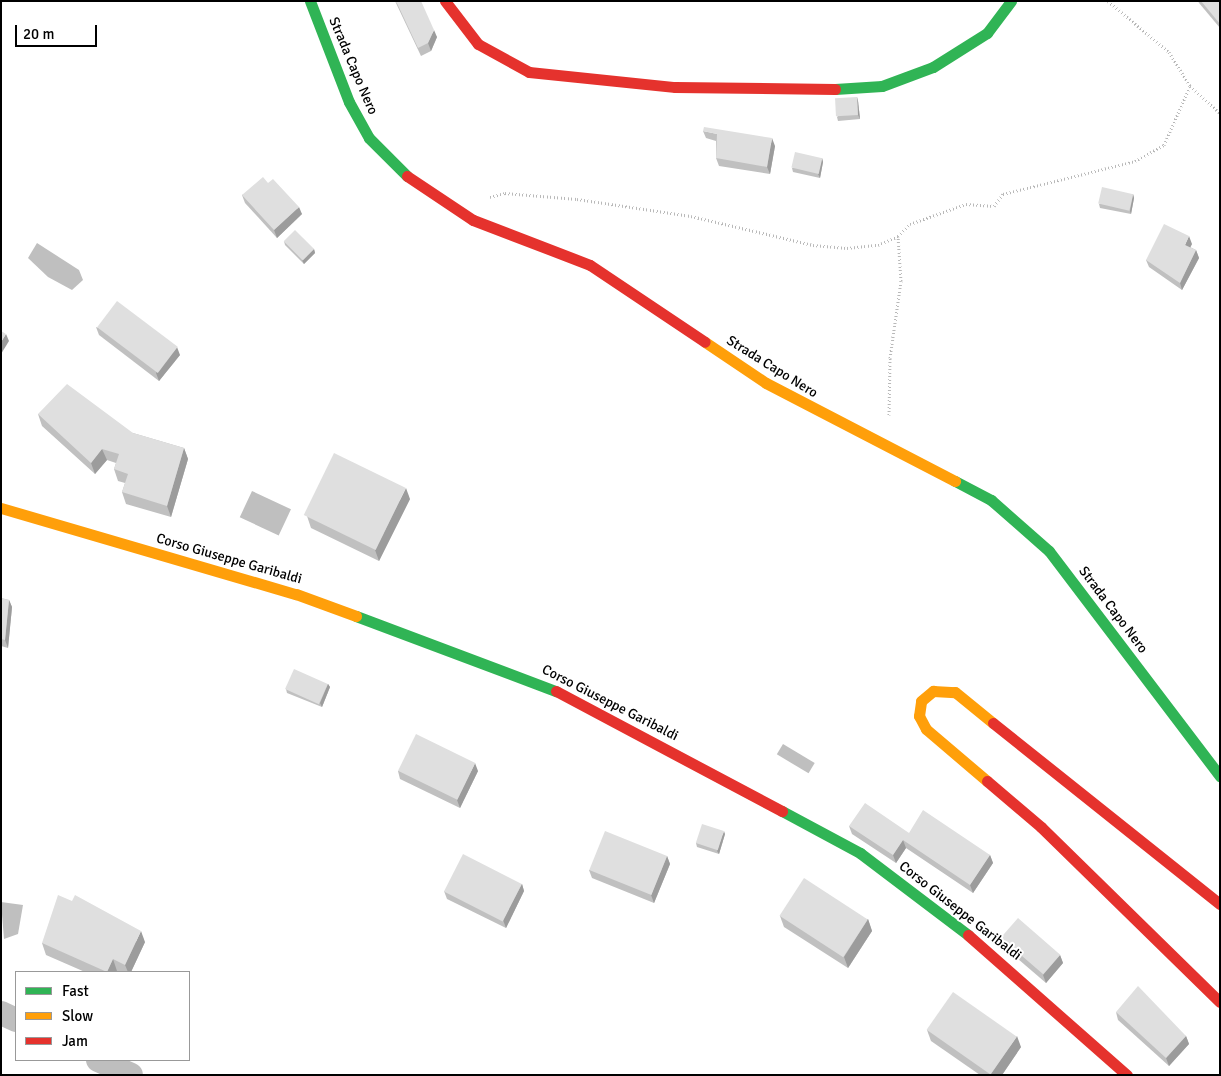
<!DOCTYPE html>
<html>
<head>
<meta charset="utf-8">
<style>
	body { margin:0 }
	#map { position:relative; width:1221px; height:1076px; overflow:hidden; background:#fff; font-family:Signika,sans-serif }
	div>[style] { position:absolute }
	.water>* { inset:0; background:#bfbfbf; transform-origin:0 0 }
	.path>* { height:3px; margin-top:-1.5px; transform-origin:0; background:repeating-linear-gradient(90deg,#b9b9b9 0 1px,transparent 0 3.5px) }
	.street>* { height:24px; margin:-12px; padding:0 12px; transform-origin:12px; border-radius:12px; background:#bebebe }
	.fast>* { height:11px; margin:-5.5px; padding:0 5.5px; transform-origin:5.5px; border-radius:5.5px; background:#30b455 }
	.slow>* { height:11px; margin:-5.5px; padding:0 5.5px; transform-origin:5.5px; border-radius:5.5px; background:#ff9f0a }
	.jam>* { height:11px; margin:-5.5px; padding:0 5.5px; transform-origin:5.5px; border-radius:5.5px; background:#e5322d }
	.wall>* { inset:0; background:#c0c0c0 }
	.shaded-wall>* { inset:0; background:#9c9c9c }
	.building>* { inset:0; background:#dfdfdf; transform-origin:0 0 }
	span { translate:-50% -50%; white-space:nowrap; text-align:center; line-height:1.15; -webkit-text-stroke:4px #fff; paint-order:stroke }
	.street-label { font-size:14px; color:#000 }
	.frame { position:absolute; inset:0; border:2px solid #000; pointer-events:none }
	.legend { position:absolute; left:15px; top:971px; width:175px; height:90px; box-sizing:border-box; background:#fff; border:1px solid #999; margin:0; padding:6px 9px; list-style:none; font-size:15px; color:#000 }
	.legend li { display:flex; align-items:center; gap:10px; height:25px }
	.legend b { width:25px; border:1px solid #999 }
	.scale { position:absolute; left:15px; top:25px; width:82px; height:22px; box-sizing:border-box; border:2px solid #000; border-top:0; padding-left:6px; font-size:15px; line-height:18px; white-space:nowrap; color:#000; -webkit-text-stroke:4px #fff; paint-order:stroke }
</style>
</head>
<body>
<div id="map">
	<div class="water">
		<div style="clip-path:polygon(37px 243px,79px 270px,83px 280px,72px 290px,48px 277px,28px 258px)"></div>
		<div style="left:252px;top:491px;width:43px;height:29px;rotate:25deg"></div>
		<div style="left:783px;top:744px;width:37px;height:12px;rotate:31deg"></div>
		<div style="clip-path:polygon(1px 902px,23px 905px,18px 934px,4px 939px)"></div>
	</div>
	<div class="path">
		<div style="left:1108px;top:1px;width:80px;rotate:39.9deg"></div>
		<div style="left:1169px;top:52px;width:40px;rotate:58deg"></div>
		<div style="left:1190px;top:86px;width:40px;rotate:42deg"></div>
		<div style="left:490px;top:197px;width:16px;rotate:-15deg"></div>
		<div style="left:505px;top:193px;width:72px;rotate:4.8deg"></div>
		<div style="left:577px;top:199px;width:115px;rotate:8.5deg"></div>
		<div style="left:691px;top:216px;width:125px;rotate:13.4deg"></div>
		<div style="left:813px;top:245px;width:34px;rotate:5deg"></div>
		<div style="left:847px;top:248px;width:31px;rotate:-6deg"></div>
		<div style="left:878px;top:245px;width:22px;rotate:-24deg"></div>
		<div style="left:889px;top:415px;width:57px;rotate:-89deg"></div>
		<div style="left:890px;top:358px;width:78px;rotate:-81.9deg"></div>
		<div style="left:901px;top:281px;width:45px;rotate:-93.8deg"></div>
		<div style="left:898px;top:236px;width:17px;rotate:-45deg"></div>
		<div style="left:910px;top:224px;width:59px;rotate:-19.7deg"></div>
		<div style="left:966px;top:204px;width:28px;rotate:4deg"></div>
		<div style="left:994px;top:206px;width:15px;rotate:-53deg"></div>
		<div style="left:1003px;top:194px;width:136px;rotate:-14deg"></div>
		<div style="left:1135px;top:161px;width:33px;rotate:-29deg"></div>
		<div style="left:1164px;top:145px;width:64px;rotate:-66.2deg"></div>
	</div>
	<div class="street">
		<div style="left:1px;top:1013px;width:17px;rotate:25deg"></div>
		<div style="left:98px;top:1060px;width:36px;rotate:24deg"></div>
	</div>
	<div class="fast">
		<div style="left:310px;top:1px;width:108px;rotate:68.9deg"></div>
		<div style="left:349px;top:102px;width:41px;rotate:60.9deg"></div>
		<div style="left:369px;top:138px;width:54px;rotate:45deg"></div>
		<div style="left:835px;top:89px;width:47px;rotate:-3.7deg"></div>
		<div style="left:882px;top:86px;width:54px;rotate:-20.4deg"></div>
		<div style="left:933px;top:67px;width:64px;rotate:-32.2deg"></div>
		<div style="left:987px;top:33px;width:40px;rotate:-53deg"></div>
		<div style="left:955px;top:481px;width:41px;rotate:27.8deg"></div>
		<div style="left:991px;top:500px;width:77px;rotate:41.3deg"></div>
		<div style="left:1049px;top:551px;width:283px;rotate:52.8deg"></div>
		<div style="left:356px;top:616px;width:214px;rotate:20.6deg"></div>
		<div style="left:782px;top:811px;width:89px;rotate:28.3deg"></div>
		<div style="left:860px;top:853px;width:136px;rotate:37.2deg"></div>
	</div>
	<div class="slow">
		<div style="left:705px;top:342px;width:73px;rotate:33.9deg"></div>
		<div style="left:766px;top:383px;width:213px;rotate:27.4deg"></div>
		<div style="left:1px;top:508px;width:307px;rotate:16.3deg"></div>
		<div style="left:296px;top:594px;width:64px;rotate:20.1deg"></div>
		<div style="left:987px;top:781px;width:80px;rotate:-139.6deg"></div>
		<div style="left:926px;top:729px;width:15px;rotate:-118deg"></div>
		<div style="left:919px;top:716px;width:15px;rotate:-82deg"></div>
		<div style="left:921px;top:701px;width:16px;rotate:-40deg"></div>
		<div style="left:933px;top:691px;width:22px;rotate:3deg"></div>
		<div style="left:955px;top:692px;width:49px;rotate:39.2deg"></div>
	</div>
	<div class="jam">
		<div style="left:445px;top:1px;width:54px;rotate:52.5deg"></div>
		<div style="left:478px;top:44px;width:58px;rotate:28.8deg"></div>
		<div style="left:529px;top:72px;width:147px;rotate:5.9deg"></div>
		<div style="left:675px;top:87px;width:160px;rotate:0.7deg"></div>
		<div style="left:407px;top:176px;width:79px;rotate:33.7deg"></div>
		<div style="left:473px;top:220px;width:125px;rotate:21deg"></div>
		<div style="left:590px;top:265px;width:138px;rotate:33.8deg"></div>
		<div style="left:556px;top:691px;width:256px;rotate:28deg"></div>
		<div style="left:993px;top:723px;width:290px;rotate:38.6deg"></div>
		<div style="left:987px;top:781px;width:71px;rotate:40.4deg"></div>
		<div style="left:1041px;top:827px;width:250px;rotate:44.4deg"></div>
		<div style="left:968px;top:935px;width:212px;rotate:41.4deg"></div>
	</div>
	<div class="wall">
		<div style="clip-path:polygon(395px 1px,437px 37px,431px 51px,421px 56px)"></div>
		<div style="clip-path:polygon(1198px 1px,1220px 1px,1220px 28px,1199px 3px)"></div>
		<div style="clip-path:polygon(857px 97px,858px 101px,860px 119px,838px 121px,837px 117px)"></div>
		<div style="clip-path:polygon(703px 131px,775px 146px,770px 174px,719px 166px,716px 158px,716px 141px,706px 138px)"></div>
		<div style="clip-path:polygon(822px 158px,823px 162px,820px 178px,793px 172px,792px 168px)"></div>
		<div style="clip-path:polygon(268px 183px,302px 214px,277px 238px,245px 203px,242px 195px)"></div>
		<div style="clip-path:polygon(1133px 194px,1134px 198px,1131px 214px,1100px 208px,1099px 204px)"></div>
		<div style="clip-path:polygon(284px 241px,314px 249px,315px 253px,304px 264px,285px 245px)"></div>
		<div style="clip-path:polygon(1192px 244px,1190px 247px,1196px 250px,1199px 258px,1182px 290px,1149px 267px,1146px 260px)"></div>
		<div style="clip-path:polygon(96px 327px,180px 355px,159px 381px,99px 335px)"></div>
		<div style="clip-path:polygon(38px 414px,133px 433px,184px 448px,188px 459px,171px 517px,126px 504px,122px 492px,125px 483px,118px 481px,114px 469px,116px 463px,107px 460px,95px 474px,42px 426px)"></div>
		<div style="clip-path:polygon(410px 499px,379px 561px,311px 528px,307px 516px)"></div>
		<div style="clip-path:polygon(1px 598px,9px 600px,12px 607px,8px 648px,1px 646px)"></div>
		<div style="clip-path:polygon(328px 684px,330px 687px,322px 707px,287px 693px,286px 689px)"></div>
		<div style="clip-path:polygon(398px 771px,478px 771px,460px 808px,400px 779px)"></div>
		<div style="clip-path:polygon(849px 826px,909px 833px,990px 855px,993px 863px,973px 893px,906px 848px,896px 863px,852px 834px)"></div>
		<div style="clip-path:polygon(725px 834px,719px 854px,697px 847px,696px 843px)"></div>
		<div style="clip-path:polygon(667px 856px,670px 864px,654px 903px,592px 878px,589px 870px)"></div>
		<div style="clip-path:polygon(522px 884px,524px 891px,506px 928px,447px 899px,444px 891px)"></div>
		<div style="clip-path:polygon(780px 916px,868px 919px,872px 931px,848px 968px,784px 927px)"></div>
		<div style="clip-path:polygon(1001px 938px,1060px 955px,1063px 963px,1046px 983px,1003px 946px)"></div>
		<div style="clip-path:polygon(145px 942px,131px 972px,121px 972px,117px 971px,116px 972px,85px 972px,46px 955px,42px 943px)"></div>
		<div style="clip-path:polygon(1116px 1012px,1186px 1036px,1189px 1044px,1169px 1066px,1118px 1020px)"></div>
		<div style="clip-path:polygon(927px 1030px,1021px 1047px,1002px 1075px,980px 1075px,931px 1041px)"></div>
	</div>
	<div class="shaded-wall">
		<div style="clip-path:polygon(434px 30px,437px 37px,431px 51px,428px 43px)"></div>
		<div style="clip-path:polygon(857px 97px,858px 101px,860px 119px,858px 115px)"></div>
		<div style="clip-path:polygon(772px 138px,775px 146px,770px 174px,767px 167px)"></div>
		<div style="clip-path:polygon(822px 158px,823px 162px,820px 178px,818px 174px)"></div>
		<div style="clip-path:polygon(1133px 194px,1134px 198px,1131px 214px,1130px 211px)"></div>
		<div style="clip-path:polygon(299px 207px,302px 214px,277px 238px,274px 230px)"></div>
		<div style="clip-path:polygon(1189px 236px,1192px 244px,1188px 252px,1185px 245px)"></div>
		<div style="clip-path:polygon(314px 249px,315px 253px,304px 264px,302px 260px)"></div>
		<div style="clip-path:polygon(1196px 250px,1199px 258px,1182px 290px,1180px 283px)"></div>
		<div style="clip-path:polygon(6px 334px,9px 341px,1px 354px,1px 342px)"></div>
		<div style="clip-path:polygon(177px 347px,180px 355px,159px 381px,156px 373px)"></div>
		<div style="clip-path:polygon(184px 448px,188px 459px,171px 517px,167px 506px)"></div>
		<div style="clip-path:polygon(102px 449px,107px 460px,95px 474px,91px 463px)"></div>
		<div style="clip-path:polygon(406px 488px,410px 499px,379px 561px,375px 550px)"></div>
		<div style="clip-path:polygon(9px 600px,12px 607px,8px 648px,5px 640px)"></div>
		<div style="clip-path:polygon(328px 684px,330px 687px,322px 707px,320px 703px)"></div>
		<div style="clip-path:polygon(475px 763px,478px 771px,460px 808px,457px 800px)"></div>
		<div style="clip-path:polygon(724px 831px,725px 834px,719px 854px,717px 851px)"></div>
		<div style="clip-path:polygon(903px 840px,906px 848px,896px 863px,893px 855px)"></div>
		<div style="clip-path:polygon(990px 855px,993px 863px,973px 893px,970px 885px)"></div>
		<div style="clip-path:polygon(667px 856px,670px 864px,654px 903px,651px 895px)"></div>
		<div style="clip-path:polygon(522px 884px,524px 891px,506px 928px,503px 920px)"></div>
		<div style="clip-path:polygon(868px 919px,872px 931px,848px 968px,844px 957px)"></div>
		<div style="clip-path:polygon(141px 931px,145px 942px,131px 972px,128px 972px,125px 965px)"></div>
		<div style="clip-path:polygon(1060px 955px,1063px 963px,1046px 983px,1043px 975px)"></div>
		<div style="clip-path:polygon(113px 959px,117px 971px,116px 972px,107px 972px)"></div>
		<div style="clip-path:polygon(1017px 1036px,1021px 1047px,1002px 1075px,991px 1075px,991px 1074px)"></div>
		<div style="clip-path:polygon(1186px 1036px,1189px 1044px,1169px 1066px,1166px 1058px)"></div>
	</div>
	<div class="building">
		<div style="clip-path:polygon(396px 1px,421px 1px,434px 30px,428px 43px,418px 48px)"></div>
		<div style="clip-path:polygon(1201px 1px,1220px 1px,1220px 24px)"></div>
		<div style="left:857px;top:97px;width:18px;height:22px;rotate:87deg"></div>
		<div style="clip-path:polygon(704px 127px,772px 138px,767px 167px,716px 158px,717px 134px,703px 131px)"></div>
		<div style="left:795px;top:152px;width:28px;height:16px;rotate:13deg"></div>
		<div style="clip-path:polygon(263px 177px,268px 183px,273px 179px,299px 207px,274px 230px,242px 195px)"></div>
		<div style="left:1102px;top:187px;width:32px;height:17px;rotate:13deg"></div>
		<div style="clip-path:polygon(1164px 224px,1189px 236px,1185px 245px,1196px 250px,1180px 283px,1146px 260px)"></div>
		<div style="left:295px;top:230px;width:27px;height:16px;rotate:45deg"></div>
		<div style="left:117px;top:301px;width:76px;height:33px;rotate:37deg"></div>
		<div style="clip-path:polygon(1px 331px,6px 334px,1px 342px)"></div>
		<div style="clip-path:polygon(67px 384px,133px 433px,184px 448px,167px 506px,122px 492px,128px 474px,114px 469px,119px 454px,102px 449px,91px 463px,38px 414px)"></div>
		<div style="left:334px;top:453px;width:80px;height:69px;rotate:26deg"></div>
		<div style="clip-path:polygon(1px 598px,9px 600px,5px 640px,1px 639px)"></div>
		<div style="left:294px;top:669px;width:37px;height:22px;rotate:24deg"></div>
		<div style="left:416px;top:734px;width:66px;height:41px;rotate:26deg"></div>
		<div style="clip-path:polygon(865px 803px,909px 833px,923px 810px,990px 855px,970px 885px,903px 840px,893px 855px,849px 826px)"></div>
		<div style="left:702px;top:824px;width:23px;height:20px;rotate:18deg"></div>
		<div style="left:605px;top:831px;width:67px;height:42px;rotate:22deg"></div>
		<div style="left:463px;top:854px;width:66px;height:42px;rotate:27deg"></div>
		<div style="left:804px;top:878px;width:76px;height:45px;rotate:33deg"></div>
		<div style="clip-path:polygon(58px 895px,72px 901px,75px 895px,141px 931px,125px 965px,113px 959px,107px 972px,42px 943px)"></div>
		<div style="left:1018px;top:918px;width:56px;height:26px;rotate:41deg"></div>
		<div style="clip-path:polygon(1138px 986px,1186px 1036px,1166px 1058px,1116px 1012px)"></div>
		<div style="left:953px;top:992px;width:78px;height:46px;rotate:35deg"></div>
	</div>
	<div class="street-label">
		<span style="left:353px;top:66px;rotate:67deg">Strada Capo Nero</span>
		<span style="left:772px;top:367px;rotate:32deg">Strada Capo Nero</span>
		<span style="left:229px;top:559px;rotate:16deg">Corso Giuseppe Garibaldi</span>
		<span style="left:1113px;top:610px;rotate:53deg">Strada Capo Nero</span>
		<span style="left:610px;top:703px;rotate:27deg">Corso Giuseppe Garibaldi</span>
		<span style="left:960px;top:911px;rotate:38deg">Corso Giuseppe Garibaldi</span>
	</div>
	<div class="frame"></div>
	<ul class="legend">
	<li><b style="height:6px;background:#30b455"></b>Fast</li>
	<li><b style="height:6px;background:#ff9f0a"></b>Slow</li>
	<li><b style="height:6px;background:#e5322d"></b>Jam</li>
	</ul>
	<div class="scale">20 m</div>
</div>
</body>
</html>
